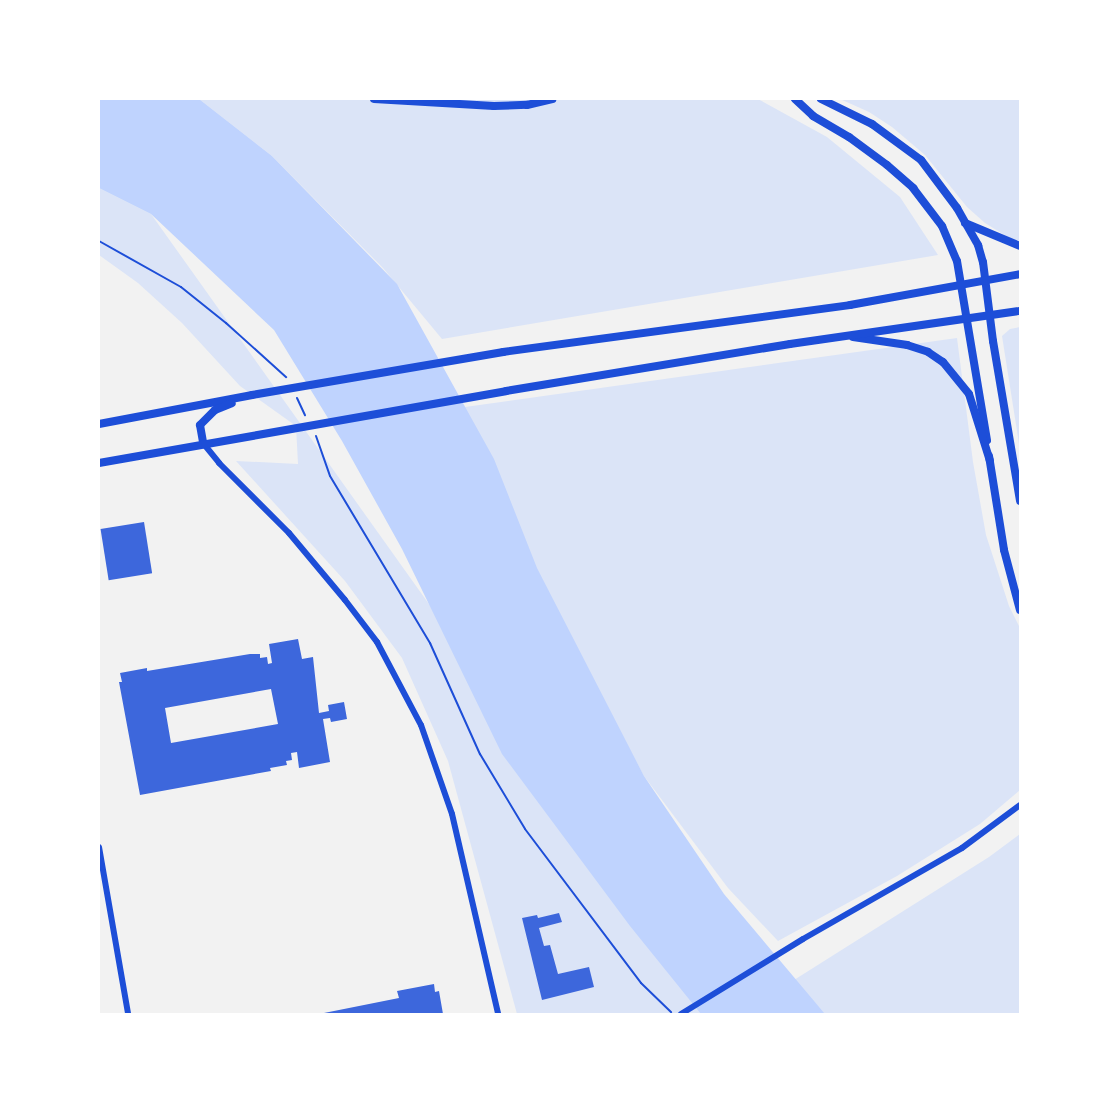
<!DOCTYPE html>
<html>
<head>
<meta charset="utf-8">
<style>
	body { margin:0 }
	#map { position:relative; width:1119px; height:1113px; overflow:hidden; background:#f2f2f2; font-family:"Noto Sans",sans-serif }
	div>[style] { position:absolute }
	.green>* { inset:0; background:#dbe4f7 }
	.water>* { inset:0; background:#bfd3fe }
	.building>* { inset:0; background:#3d67dc; transform-origin:0 0 }
	.path>* { height:2px; margin:-1px; padding:0 1px; transform-origin:1px; border-radius:1px; background:#1d4ed8 }
	.minor>* { height:6px; margin:-3px; padding:0 3px; transform-origin:3px; border-radius:3px; background:#1d4ed8 }
	.tertiary>* { height:8px; margin:-4px; padding:0 4px; transform-origin:4px; border-radius:4px; background:#1d4ed8 }
	.secondary>* { height:8px; margin:-4px; padding:0 4px; transform-origin:4px; border-radius:4px; background:#1d4ed8 }
	span { translate:-50% -50%; white-space:nowrap; text-align:center; line-height:1.15; -webkit-text-stroke:6px #fff; paint-order:stroke }
	.frame { position:absolute; inset:0; border:100px solid #fff; pointer-events:none }
</style>
</head>
<body>
<div id="map">
	<div class="green">
		<div style="clip-path:polygon(199px 99px,758px 99px,827px 137px,900px 197px,938px 255px,442px 339px,383px 268px,272px 156px)"></div>
		<div style="clip-path:polygon(840px 99px,1020px 99px,1020px 241px,1011px 239px,985px 223px,967px 207px,925px 155px,892px 127px,869px 112px)"></div>
		<div style="clip-path:polygon(99px 188px,151px 214px,721px 1014px,517px 1014px,448px 761px,402px 658px,345px 581px,236px 461px,298px 464px,296px 426px,240px 386px,182px 323px,138px 283px,99px 255px)"></div>
		<div style="clip-path:polygon(1020px 327px,1020px 450px,1002px 336px,1010px 329px)"></div>
		<div style="clip-path:polygon(957px 338px,973px 462px,986px 535px,1009px 606px,1020px 628px,1020px 790px,980px 824px,897px 876px,778px 941px,728px 888px,644px 776px,533px 571px,465px 407px)"></div>
		<div style="clip-path:polygon(1020px 834px,1020px 1014px,825px 1014px,794px 980px,989px 857px)"></div>
	</div>
	<div class="water">
		<div style="clip-path:polygon(99px 99px,199px 99px,272px 156px,397px 284px,494px 459px,537px 568px,644px 776px,724px 894px,825px 1014px,701px 1014px,630px 926px,502px 754px,402px 549px,342px 441px,274px 330px,151px 214px,99px 188px)"></div>
	</div>
	<div class="building">
		<div style="left:144px;top:522px;width:52px;height:44px;rotate:81deg"></div>
		<div style="clip-path:polygon(evenodd,298px 639px,302px 659px,313px 657px,319px 713px,329px 711px,328px 705px,344px 702px,347px 719px,331px 722px,330px 718px,323px 719px,330px 762px,299px 768px,297px 752px,291px 753px,292px 760px,286px 761px,287px 765px,270px 768px,271px 771px,140px 795px,119px 682px,122px 682px,120px 673px,147px 668px,147px 671px,250px 654px,260px 654px,260px 658px,267px 657px,268px 664px,272px 663px,269px 644px,298px 639px,271px 689px,278px 724px,171px 743px,165px 708px,271px 689px)"></div>
		<div style="clip-path:polygon(559px 913px,562px 922px,539px 928px,544px 946px,550px 945px,558px 974px,589px 967px,594px 987px,542px 1000px,522px 918px,537px 915px,538px 918px)"></div>
		<div style="clip-path:polygon(434px 984px,435px 992px,439px 991px,443px 1014px,319px 1014px,399px 998px,397px 991px)"></div>
	</div>
	<div class="path">
		<div style="left:99px;top:241px;width:94px;rotate:29.3deg"></div>
		<div style="left:181px;top:287px;width:58px;rotate:38.7deg"></div>
		<div style="left:226px;top:323px;width:81px;rotate:42deg"></div>
		<div style="left:297px;top:398px;width:19px;rotate:65deg"></div>
		<div style="left:316px;top:436px;width:42px;rotate:70.7deg"></div>
		<div style="left:330px;top:476px;width:195px;rotate:59.1deg"></div>
		<div style="left:430px;top:643px;width:122px;rotate:65.8deg"></div>
		<div style="left:480px;top:754px;width:87px;rotate:59deg"></div>
		<div style="left:525px;top:829px;width:193px;rotate:53deg"></div>
		<div style="left:641px;top:983px;width:42px;rotate:44deg"></div>
	</div>
	<div class="minor">
		<div style="left:203px;top:443px;width:26px;rotate:51deg"></div>
		<div style="left:219px;top:463px;width:99px;rotate:45deg"></div>
		<div style="left:289px;top:533px;width:87px;rotate:50.1deg"></div>
		<div style="left:345px;top:600px;width:53px;rotate:52.7deg"></div>
		<div style="left:377px;top:642px;width:94px;rotate:62.1deg"></div>
		<div style="left:421px;top:725px;width:94px;rotate:70.8deg"></div>
		<div style="left:452px;top:814px;width:205px;rotate:77deg"></div>
		<div style="left:99px;top:847px;width:169px;rotate:80.1deg"></div>
		<div style="left:681px;top:1014px;width:143px;rotate:-31.6deg"></div>
		<div style="left:803px;top:939px;width:183px;rotate:-29.8deg"></div>
		<div style="left:962px;top:848px;width:72px;rotate:-36.6deg"></div>
	</div>
	<div class="tertiary">
		<div style="left:374px;top:99px;width:120px;rotate:3.3deg"></div>
		<div style="left:494px;top:106px;width:33px;rotate:-2deg"></div>
		<div style="left:527px;top:105px;width:26px;rotate:-13deg"></div>
		<div style="left:795px;top:99px;width:25px;rotate:43deg"></div>
		<div style="left:813px;top:116px;width:42px;rotate:30.3deg"></div>
		<div style="left:849px;top:137px;width:47px;rotate:36.4deg"></div>
		<div style="left:887px;top:165px;width:35px;rotate:41deg"></div>
		<div style="left:913px;top:188px;width:48px;rotate:52.7deg"></div>
		<div style="left:942px;top:226px;width:38px;rotate:67deg"></div>
		<div style="left:957px;top:261px;width:182px;rotate:80.5deg"></div>
		<div style="left:821px;top:99px;width:57px;rotate:26.1deg"></div>
		<div style="left:872px;top:124px;width:61px;rotate:36.3deg"></div>
		<div style="left:921px;top:160px;width:60px;rotate:53.1deg"></div>
		<div style="left:957px;top:208px;width:43px;rotate:60.4deg"></div>
		<div style="left:978px;top:245px;width:18px;rotate:74deg"></div>
		<div style="left:983px;top:262px;width:80px;rotate:82.8deg"></div>
		<div style="left:993px;top:341px;width:162px;rotate:80.4deg"></div>
		<div style="left:989px;top:456px;width:95px;rotate:80.9deg"></div>
		<div style="left:1004px;top:550px;width:62px;rotate:75.1deg"></div>
	</div>
	<div class="secondary">
		<div style="left:965px;top:223px;width:60px;rotate:22.7deg"></div>
		<div style="left:853px;top:337px;width:55px;rotate:8.4deg"></div>
		<div style="left:907px;top:345px;width:22px;rotate:18deg"></div>
		<div style="left:928px;top:352px;width:18px;rotate:34deg"></div>
		<div style="left:943px;top:362px;width:41px;rotate:50.9deg"></div>
		<div style="left:969px;top:394px;width:70px;rotate:72.6deg"></div>
		<div style="left:99px;top:424px;width:156px;rotate:-10.7deg"></div>
		<div style="left:252px;top:395px;width:255px;rotate:-9.7deg"></div>
		<div style="left:503px;top:352px;width:350px;rotate:-7.7deg"></div>
		<div style="left:850px;top:305px;width:173px;rotate:-10.3deg"></div>
		<div style="left:203px;top:442px;width:17px;rotate:-100deg"></div>
		<div style="left:200px;top:425px;width:21px;rotate:-45deg"></div>
		<div style="left:215px;top:410px;width:18px;rotate:-22deg"></div>
		<div style="left:99px;top:463px;width:413px;rotate:-10deg"></div>
		<div style="left:506px;top:391px;width:288px;rotate:-9.4deg"></div>
		<div style="left:790px;top:344px;width:232px;rotate:-8.2deg"></div>
	</div>
	<div class="frame"></div>
</div>
</body>
</html>
